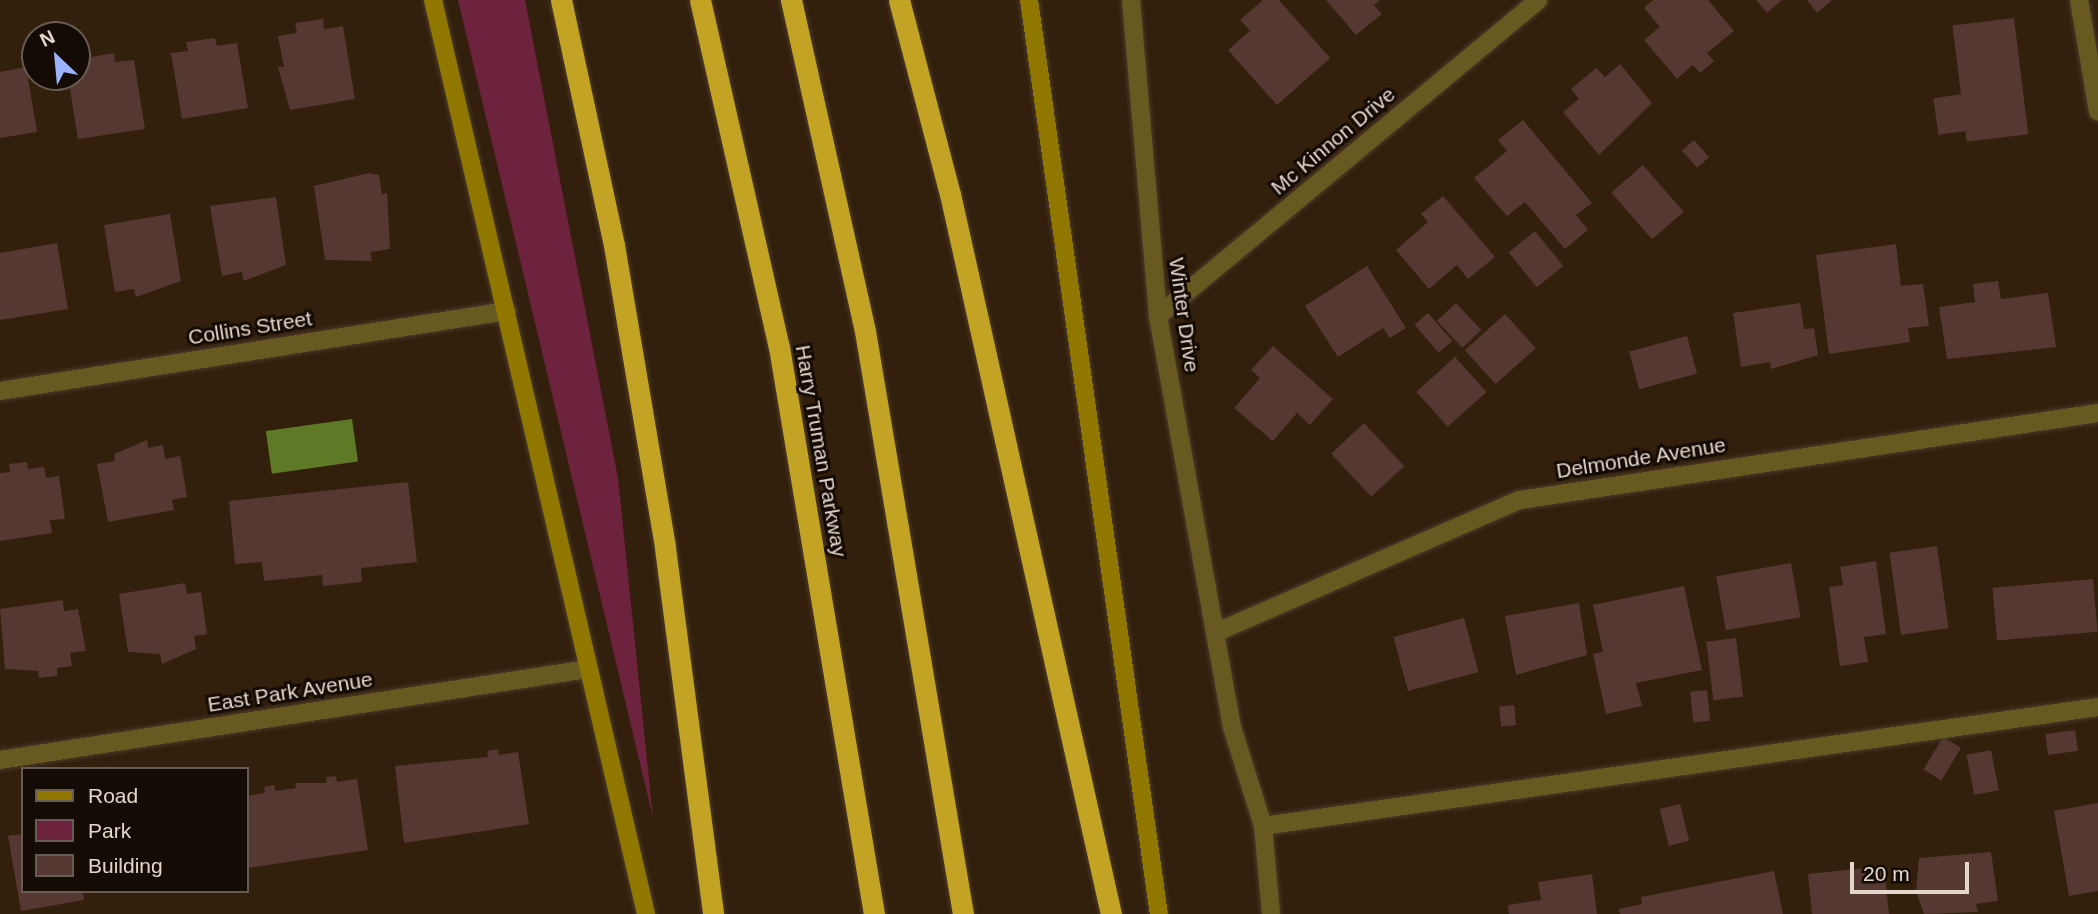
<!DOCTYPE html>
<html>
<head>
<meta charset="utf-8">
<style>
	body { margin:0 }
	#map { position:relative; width:2098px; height:914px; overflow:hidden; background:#321f0c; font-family:Helvetica,sans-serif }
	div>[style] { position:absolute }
	.green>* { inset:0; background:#6d223d }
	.water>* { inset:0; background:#5f7a26; transform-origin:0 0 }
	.building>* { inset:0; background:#553832; transform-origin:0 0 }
	.roads { filter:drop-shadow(0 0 2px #4e3c2b) drop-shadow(0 0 2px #4e3c2b) }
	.minor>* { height:18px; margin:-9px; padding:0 9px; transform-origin:9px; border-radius:9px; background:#685920 }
	.secondary>* { height:18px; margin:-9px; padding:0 9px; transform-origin:9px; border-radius:9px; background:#8f7700 }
	.motorway>* { height:21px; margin:-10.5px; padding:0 10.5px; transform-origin:10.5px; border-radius:10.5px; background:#c2a323 }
	span { translate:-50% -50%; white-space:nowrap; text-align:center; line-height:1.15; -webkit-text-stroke:6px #140b04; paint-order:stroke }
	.street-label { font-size:21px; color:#e4d6cb }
	.legend { position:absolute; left:21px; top:767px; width:228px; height:126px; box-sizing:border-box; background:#140b04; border:2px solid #675c54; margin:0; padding:9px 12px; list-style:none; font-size:21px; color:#e4d6cb }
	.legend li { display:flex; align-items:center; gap:14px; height:35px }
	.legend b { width:35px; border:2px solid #675c54 }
	.north { position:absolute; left:21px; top:21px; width:70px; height:70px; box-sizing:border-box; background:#140b04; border:2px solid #675c54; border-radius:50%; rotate:334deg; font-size:19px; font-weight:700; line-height:28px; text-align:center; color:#e4d6cb }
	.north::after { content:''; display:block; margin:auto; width:24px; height:32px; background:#9bb4fd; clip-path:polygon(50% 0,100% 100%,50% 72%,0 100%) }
	.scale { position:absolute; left:1850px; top:862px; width:119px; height:32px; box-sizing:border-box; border:4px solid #e4d6cb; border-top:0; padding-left:9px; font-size:21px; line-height:24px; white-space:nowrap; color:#e4d6cb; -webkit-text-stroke:5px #140b04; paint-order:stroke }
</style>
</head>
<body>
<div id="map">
	<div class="green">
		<div style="clip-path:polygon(458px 0,525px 0,618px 478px,653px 818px)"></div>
	</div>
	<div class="water">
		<div style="left:352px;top:419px;width:43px;height:87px;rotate:82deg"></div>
	</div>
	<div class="building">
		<div style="clip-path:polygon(1263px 0,1279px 0,1330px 58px,1277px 105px,1228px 50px,1250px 31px,1240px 20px)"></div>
		<div style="clip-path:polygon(1326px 0,1380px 0,1374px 5px,1382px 14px,1356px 35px)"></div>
		<div style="clip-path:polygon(1653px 0,1708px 0,1734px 31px,1707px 53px,1714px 61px,1700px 73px,1693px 65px,1677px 79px,1644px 40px,1660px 27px,1644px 8px)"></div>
		<div style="clip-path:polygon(1756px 0,1782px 0,1767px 13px)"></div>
		<div style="clip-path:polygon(1807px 0,1832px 0,1817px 13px)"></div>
		<div style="left:2014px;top:18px;width:117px;height:62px;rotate:83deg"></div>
		<div style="clip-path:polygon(323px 19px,324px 29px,343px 26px,355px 99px,290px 110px,278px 67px,284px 67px,278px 36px,297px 33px,295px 23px)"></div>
		<div style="clip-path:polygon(215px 38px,217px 46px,237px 43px,248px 108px,182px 119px,171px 53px,188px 51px,186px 42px)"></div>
		<div style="clip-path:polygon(114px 53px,115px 62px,134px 60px,145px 129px,78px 139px,68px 77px,77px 77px,85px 58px)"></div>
		<div style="clip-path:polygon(1620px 64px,1652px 103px,1599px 155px,1563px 112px,1579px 99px,1571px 89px,1596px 68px,1605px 77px)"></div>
		<div style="clip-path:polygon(26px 67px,37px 132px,0 138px,0 72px)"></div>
		<div style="left:1963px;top:94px;width:37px;height:30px;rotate:82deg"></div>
		<div style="clip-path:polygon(1523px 120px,1592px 203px,1576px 215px,1588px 230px,1565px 249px,1525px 202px,1507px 216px,1474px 178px,1507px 151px,1498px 140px)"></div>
		<div style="left:1694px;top:140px;width:23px;height:16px;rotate:49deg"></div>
		<div style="left:1643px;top:165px;width:62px;height:42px;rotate:49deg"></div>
		<div style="clip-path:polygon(369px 173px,379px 175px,382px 194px,387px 193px,390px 249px,370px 252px,372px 261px,325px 260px,314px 186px)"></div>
		<div style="clip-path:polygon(1443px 196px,1495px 257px,1468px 279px,1457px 265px,1429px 289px,1396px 250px,1428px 222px,1421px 214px)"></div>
		<div style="clip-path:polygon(276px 197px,286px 265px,243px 281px,242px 272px,222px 276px,210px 206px)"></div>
		<div style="clip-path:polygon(170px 214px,181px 281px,136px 297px,134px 289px,115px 292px,104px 225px)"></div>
		<div style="left:1535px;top:231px;width:45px;height:34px;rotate:51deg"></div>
		<div style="clip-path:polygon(57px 243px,68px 309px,0 320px,0 253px)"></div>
		<div style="clip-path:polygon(1896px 244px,1901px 286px,1923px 284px,1929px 326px,1908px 328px,1910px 342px,1829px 354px,1816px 255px)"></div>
		<div style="clip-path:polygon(1367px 266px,1406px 328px,1390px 338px,1383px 328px,1338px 357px,1305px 306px)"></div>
		<div style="clip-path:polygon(1998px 281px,2001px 299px,2048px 293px,2056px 347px,1947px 359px,1939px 307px,1975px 302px,1973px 284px)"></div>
		<div style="left:1456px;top:303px;width:37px;height:26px;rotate:47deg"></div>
		<div style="clip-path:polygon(1800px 303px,1804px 329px,1814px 328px,1818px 355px,1771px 369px,1770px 362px,1741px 367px,1733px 313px)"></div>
		<div style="left:1428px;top:313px;width:37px;height:18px;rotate:49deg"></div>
		<div style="left:1505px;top:314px;width:46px;height:54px;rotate:48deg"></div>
		<div style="left:1687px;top:336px;width:39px;height:60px;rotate:75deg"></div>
		<div style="clip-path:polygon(1273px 346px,1333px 399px,1310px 425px,1297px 413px,1273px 441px,1234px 408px,1260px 378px,1251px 370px)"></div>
		<div style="left:1455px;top:357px;width:47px;height:52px;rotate:48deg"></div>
		<div style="left:1364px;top:423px;width:59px;height:45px;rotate:47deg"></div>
		<div style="clip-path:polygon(147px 440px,148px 448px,163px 445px,165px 459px,180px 456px,187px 497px,172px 500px,174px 510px,108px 522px,97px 464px,115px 461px,114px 454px)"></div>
		<div style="clip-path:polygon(27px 462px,28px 469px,44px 467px,46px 478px,59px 476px,65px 519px,50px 520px,52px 533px,0 541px,0 473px,10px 472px,9px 464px)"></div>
		<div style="clip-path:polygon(408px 482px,417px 562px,361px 568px,362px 582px,323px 586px,322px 575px,264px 581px,262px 562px,235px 564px,229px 501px)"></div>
		<div style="left:1937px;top:546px;width:83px;height:48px;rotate:82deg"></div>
		<div style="clip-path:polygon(1876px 561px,1886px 634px,1864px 637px,1868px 662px,1840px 666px,1829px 587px,1843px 585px,1840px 567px)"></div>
		<div style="left:1791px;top:563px;width:55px;height:76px;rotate:80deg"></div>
		<div style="left:2093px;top:579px;width:53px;height:101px;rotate:85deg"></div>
		<div style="clip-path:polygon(185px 583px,187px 594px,201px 592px,207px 634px,194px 636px,196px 649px,162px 664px,160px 654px,128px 652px,119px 594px)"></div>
		<div style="clip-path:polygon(1684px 586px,1702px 670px,1636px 683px,1642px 706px,1606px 714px,1593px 654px,1603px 652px,1593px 605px)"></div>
		<div style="clip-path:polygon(63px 600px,64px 611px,78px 609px,86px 651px,70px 653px,72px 666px,57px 668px,57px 676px,39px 678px,38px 671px,5px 669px,0 609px)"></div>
		<div style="clip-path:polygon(1579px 603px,1587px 655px,1516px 675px,1505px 616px)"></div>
		<div style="left:1464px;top:618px;width:56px;height:73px;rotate:75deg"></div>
		<div style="left:1736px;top:638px;width:59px;height:30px;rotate:83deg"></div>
		<div style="left:1707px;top:690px;width:31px;height:17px;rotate:84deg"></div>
		<div style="left:1514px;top:705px;width:20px;height:15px;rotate:84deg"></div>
		<div style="left:2075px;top:730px;width:21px;height:30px;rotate:82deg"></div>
		<div style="left:1943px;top:737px;width:21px;height:38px;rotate:31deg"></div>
		<div style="clip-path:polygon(498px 749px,499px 755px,518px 752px,529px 824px,404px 843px,395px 766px,488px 757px,487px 751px)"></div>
		<div style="left:1991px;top:750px;width:41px;height:25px;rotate:79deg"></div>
		<div style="clip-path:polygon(336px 776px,337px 782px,357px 779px,368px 850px,247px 868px,247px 796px,265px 793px,264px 787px,274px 785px,276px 791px,296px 788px,295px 783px,327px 783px,326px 777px)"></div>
		<div style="clip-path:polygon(2098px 803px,2098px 891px,2069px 896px,2054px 811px)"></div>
		<div style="left:1680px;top:804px;width:38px;height:21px;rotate:76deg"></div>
		<div style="clip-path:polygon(23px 834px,23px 891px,83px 891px,84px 900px,21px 911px,8px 836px)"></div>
		<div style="clip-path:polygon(1991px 852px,1998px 901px,1976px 904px,1978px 912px,1924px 914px,1916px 891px,1919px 858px)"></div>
		<div style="clip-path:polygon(1884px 866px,1889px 914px,1812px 914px,1808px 874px)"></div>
		<div style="clip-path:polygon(1774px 871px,1783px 914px,1620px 914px,1619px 909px,1642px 904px,1641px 897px)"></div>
		<div style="clip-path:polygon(1592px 874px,1597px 914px,1509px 914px,1508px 905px,1541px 900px,1538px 882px)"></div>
	</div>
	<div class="roads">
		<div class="minor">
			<div style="left:1131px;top:0;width:317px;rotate:85.1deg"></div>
			<div style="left:1158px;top:316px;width:418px;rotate:79.8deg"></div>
			<div style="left:1232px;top:727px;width:104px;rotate:72.6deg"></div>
			<div style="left:1263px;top:826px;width:88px;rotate:84.8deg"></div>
			<div style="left:2079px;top:0;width:113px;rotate:80.3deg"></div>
			<div style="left:1158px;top:316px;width:494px;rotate:-39.7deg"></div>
			<div style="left:0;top:391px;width:513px;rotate:-8.97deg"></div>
			<div style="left:1215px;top:633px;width:333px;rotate:-23.6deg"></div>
			<div style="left:1520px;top:500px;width:585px;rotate:-8.56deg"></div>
			<div style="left:0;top:760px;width:595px;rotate:-8.8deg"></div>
			<div style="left:1263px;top:826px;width:843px;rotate:-8.11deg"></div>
		</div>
		<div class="secondary">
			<div style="left:433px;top:0;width:938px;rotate:76.88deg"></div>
			<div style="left:1029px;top:0;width:923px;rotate:81.91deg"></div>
		</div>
		<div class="motorway">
			<div style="left:561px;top:0;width:251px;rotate:77.8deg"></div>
			<div style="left:614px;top:245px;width:307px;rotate:80.4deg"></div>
			<div style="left:665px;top:548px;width:369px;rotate:82.5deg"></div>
			<div style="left:700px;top:0;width:356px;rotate:77.2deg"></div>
			<div style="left:779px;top:347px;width:575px;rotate:80.49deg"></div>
			<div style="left:791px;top:0;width:339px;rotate:77.4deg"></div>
			<div style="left:865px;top:331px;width:591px;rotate:80.46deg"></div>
			<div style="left:899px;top:0;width:201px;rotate:75.3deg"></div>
			<div style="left:950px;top:194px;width:738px;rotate:77.4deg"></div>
		</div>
	</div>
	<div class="street-label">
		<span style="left:1333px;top:141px;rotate:-40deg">Mc Kinnon Drive</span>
		<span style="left:1184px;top:315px;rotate:82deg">Winter Drive</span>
		<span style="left:250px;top:328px;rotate:-9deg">Collins Street</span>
		<span style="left:821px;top:451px;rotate:80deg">Harry Truman Parkway</span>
		<span style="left:1641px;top:458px;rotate:-9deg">Delmonde Avenue</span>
		<span style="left:290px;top:692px;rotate:-9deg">East Park Avenue</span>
	</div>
	<ul class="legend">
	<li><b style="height:9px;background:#8f7700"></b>Road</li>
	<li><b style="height:19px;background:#6d223d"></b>Park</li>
	<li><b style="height:19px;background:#553832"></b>Building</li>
	</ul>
	<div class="north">N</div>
	<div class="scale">20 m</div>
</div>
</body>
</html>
